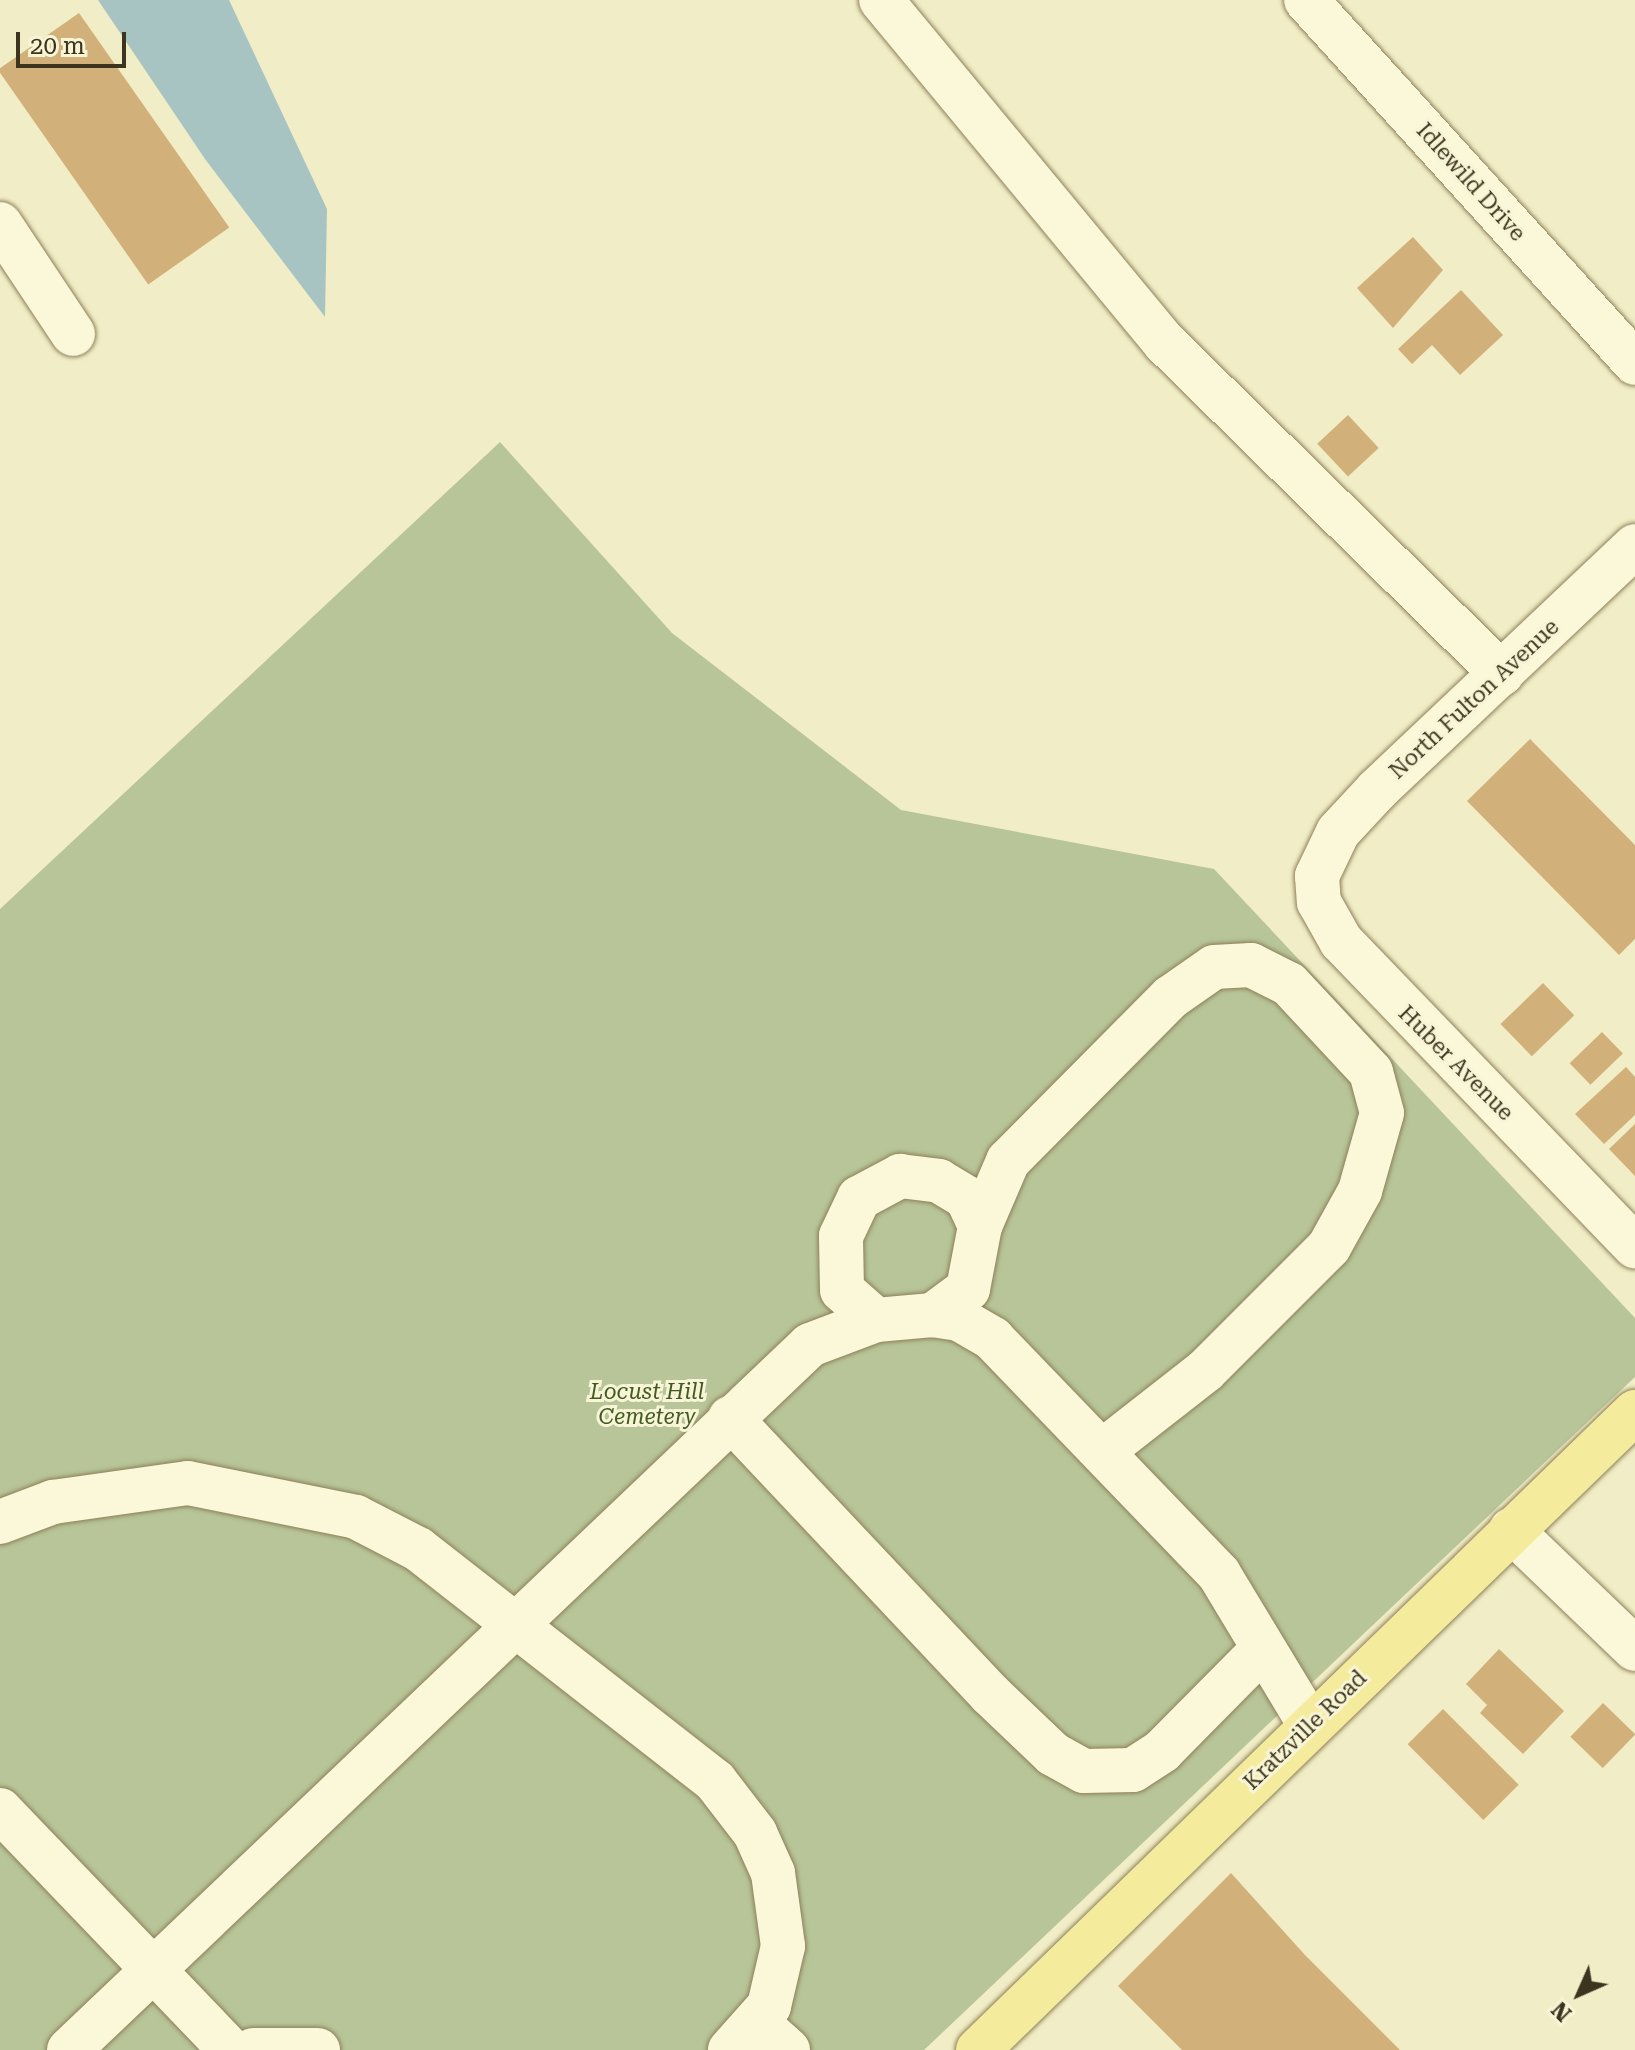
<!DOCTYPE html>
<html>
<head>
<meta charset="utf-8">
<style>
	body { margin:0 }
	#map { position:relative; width:1635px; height:2050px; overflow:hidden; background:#f1edc6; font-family:"Roboto Serif",serif }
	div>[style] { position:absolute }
	.cemetery>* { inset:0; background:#b7c598 }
	.water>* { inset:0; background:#a8c4c2 }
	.building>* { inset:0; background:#d1b07a; transform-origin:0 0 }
	.roads { filter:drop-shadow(0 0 2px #8e805a) drop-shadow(0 0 2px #8e805a) }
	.minor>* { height:44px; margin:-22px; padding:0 22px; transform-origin:22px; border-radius:22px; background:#fbf8da }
	.major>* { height:44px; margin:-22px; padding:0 22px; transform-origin:22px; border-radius:22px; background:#f5eb9d }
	span { translate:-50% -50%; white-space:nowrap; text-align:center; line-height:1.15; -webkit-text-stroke:6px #f8f5d6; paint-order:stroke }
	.street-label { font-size:22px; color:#3d341f }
	.park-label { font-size:22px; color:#425b24; font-style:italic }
	.north { position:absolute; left:1539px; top:1954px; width:80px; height:80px; -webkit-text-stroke:6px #f8f5d6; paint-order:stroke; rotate:225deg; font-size:22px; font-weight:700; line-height:32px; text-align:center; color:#3d341f }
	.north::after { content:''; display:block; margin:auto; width:28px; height:36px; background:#3d341f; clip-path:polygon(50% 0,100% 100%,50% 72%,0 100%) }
	.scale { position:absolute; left:16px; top:32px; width:110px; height:36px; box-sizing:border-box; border:4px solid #3d341f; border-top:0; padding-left:10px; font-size:24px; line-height:28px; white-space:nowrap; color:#3d341f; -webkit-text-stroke:6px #f8f5d6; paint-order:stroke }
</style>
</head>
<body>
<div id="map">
	<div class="cemetery">
		<div style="clip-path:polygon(500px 442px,672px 633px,901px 810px,1214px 869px,1635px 1318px,1635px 1377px,924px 2050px,0 2050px,0 909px)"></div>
	</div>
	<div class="water">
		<div style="clip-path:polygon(98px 0,229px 0,327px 209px,325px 317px,205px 159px)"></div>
	</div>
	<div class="building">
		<div style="left:79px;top:13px;width:262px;height:99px;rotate:55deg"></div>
		<div style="clip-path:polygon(1413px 237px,1443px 270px,1393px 328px,1357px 288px)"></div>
		<div style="clip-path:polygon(1461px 290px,1503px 335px,1460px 375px,1432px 345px,1412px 364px,1398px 349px)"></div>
		<div style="left:1348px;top:415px;width:45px;height:42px;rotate:47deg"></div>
		<div style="clip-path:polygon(1530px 739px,1635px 845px,1635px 939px,1619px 955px,1467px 801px)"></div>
		<div style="left:1543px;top:983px;width:45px;height:59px;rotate:46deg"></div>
		<div style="left:1602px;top:1032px;width:30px;height:45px;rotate:46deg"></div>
		<div style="clip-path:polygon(1626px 1067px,1635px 1077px,1635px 1115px,1604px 1144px,1575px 1114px)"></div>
		<div style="clip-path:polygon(1635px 1124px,1635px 1176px,1609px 1149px)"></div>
		<div style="clip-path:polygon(1499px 1649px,1564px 1711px,1523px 1754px,1480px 1713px,1487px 1705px,1466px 1684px)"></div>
		<div style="left:1603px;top:1703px;width:45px;height:47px;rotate:44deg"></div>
		<div style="left:1443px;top:1709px;width:107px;height:50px;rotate:45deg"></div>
		<div style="clip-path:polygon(1231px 1873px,1305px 1955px,1400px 2050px,1182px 2050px,1118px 1986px)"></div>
	</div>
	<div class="roads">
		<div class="minor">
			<div style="left:881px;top:0;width:445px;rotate:50.4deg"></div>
			<div style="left:1165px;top:343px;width:472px;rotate:44.5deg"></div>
			<div style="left:1306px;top:0;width:490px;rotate:47.8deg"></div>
			<div style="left:0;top:224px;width:132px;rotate:56.4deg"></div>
			<div style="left:1635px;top:546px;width:355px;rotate:136.6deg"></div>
			<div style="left:1377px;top:790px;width:57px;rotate:132.9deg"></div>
			<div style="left:1338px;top:832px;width:49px;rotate:115.5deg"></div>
			<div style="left:1317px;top:876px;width:26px;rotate:86deg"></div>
			<div style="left:1319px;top:902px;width:45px;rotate:60.6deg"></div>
			<div style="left:1341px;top:941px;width:424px;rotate:46.1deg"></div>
			<div style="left:980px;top:1226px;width:71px;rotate:-66.7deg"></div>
			<div style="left:1008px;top:1161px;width:231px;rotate:-45.2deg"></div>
			<div style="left:1171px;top:997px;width:52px;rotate:-34.9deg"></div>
			<div style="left:1214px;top:967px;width:37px;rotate:-3deg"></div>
			<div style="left:1251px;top:965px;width:42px;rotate:26.6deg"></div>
			<div style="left:1289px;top:984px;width:120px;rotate:47deg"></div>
			<div style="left:1371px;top:1072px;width:42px;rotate:75deg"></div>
			<div style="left:1382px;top:1113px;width:81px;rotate:105.8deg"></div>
			<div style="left:1360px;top:1191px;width:64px;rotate:119deg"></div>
			<div style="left:1329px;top:1247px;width:175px;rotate:135deg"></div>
			<div style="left:1205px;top:1371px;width:127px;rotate:142deg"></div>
			<div style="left:876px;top:1320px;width:45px;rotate:-138.6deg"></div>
			<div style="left:842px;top:1290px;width:54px;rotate:-91.1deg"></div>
			<div style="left:841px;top:1236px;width:42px;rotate:-64.7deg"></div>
			<div style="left:859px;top:1198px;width:47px;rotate:-28.2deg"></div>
			<div style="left:900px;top:1176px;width:39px;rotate:7deg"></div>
			<div style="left:939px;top:1181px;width:33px;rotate:31deg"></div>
			<div style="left:967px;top:1198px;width:31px;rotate:65deg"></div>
			<div style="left:980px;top:1226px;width:64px;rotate:100.8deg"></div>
			<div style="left:968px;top:1289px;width:44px;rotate:143.4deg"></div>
			<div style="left:730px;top:1418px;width:379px;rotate:46.7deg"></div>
			<div style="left:990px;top:1694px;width:87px;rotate:43.6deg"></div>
			<div style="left:1053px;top:1754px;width:35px;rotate:29deg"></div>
			<div style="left:1084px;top:1771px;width:49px;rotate:-1.2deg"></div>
			<div style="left:1133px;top:1770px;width:35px;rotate:-33deg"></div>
			<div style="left:1162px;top:1751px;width:144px;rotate:-45.3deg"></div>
			<div style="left:0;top:1522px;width:57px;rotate:-20.7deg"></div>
			<div style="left:53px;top:1502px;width:136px;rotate:-8deg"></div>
			<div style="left:188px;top:1483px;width:171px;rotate:11.4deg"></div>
			<div style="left:356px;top:1517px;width:70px;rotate:27.3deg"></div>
			<div style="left:418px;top:1549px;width:377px;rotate:38deg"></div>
			<div style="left:715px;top:1781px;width:66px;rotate:52.4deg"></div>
			<div style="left:755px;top:1833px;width:44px;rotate:65.8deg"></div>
			<div style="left:773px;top:1873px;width:74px;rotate:82.2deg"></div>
			<div style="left:783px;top:1946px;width:62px;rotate:103.1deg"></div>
			<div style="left:769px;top:2006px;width:59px;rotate:131.6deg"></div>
			<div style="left:1511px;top:1530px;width:172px;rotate:43.8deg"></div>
			<div style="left:0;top:1810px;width:332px;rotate:46.2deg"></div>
			<div style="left:759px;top:2024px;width:39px;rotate:42deg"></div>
			<div style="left:69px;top:2050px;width:1023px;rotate:-43.57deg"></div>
			<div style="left:810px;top:1345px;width:71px;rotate:-20.7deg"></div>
			<div style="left:876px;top:1320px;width:57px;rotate:-5deg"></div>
			<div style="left:933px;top:1315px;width:26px;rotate:9deg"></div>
			<div style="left:959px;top:1319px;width:39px;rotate:30deg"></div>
			<div style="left:993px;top:1339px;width:326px;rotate:46.1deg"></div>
			<div style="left:1219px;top:1574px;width:176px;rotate:58.9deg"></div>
			<div style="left:253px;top:2050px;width:65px"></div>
		</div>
		<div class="major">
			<div style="left:978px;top:2050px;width:916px;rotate:-44.16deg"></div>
		</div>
	</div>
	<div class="street-label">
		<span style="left:1471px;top:182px;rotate:48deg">Idlewild Drive</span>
		<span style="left:1474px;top:699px;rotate:-43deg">North Fulton Avenue</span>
		<span style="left:1456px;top:1063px;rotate:45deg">Huber Avenue</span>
		<span style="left:1305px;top:1730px;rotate:-44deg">Kratzville Road</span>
	</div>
	<div class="park-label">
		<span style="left:647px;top:1404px">Locust Hill<br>Cemetery</span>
	</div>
	<div class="north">N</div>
	<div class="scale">20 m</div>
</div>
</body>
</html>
